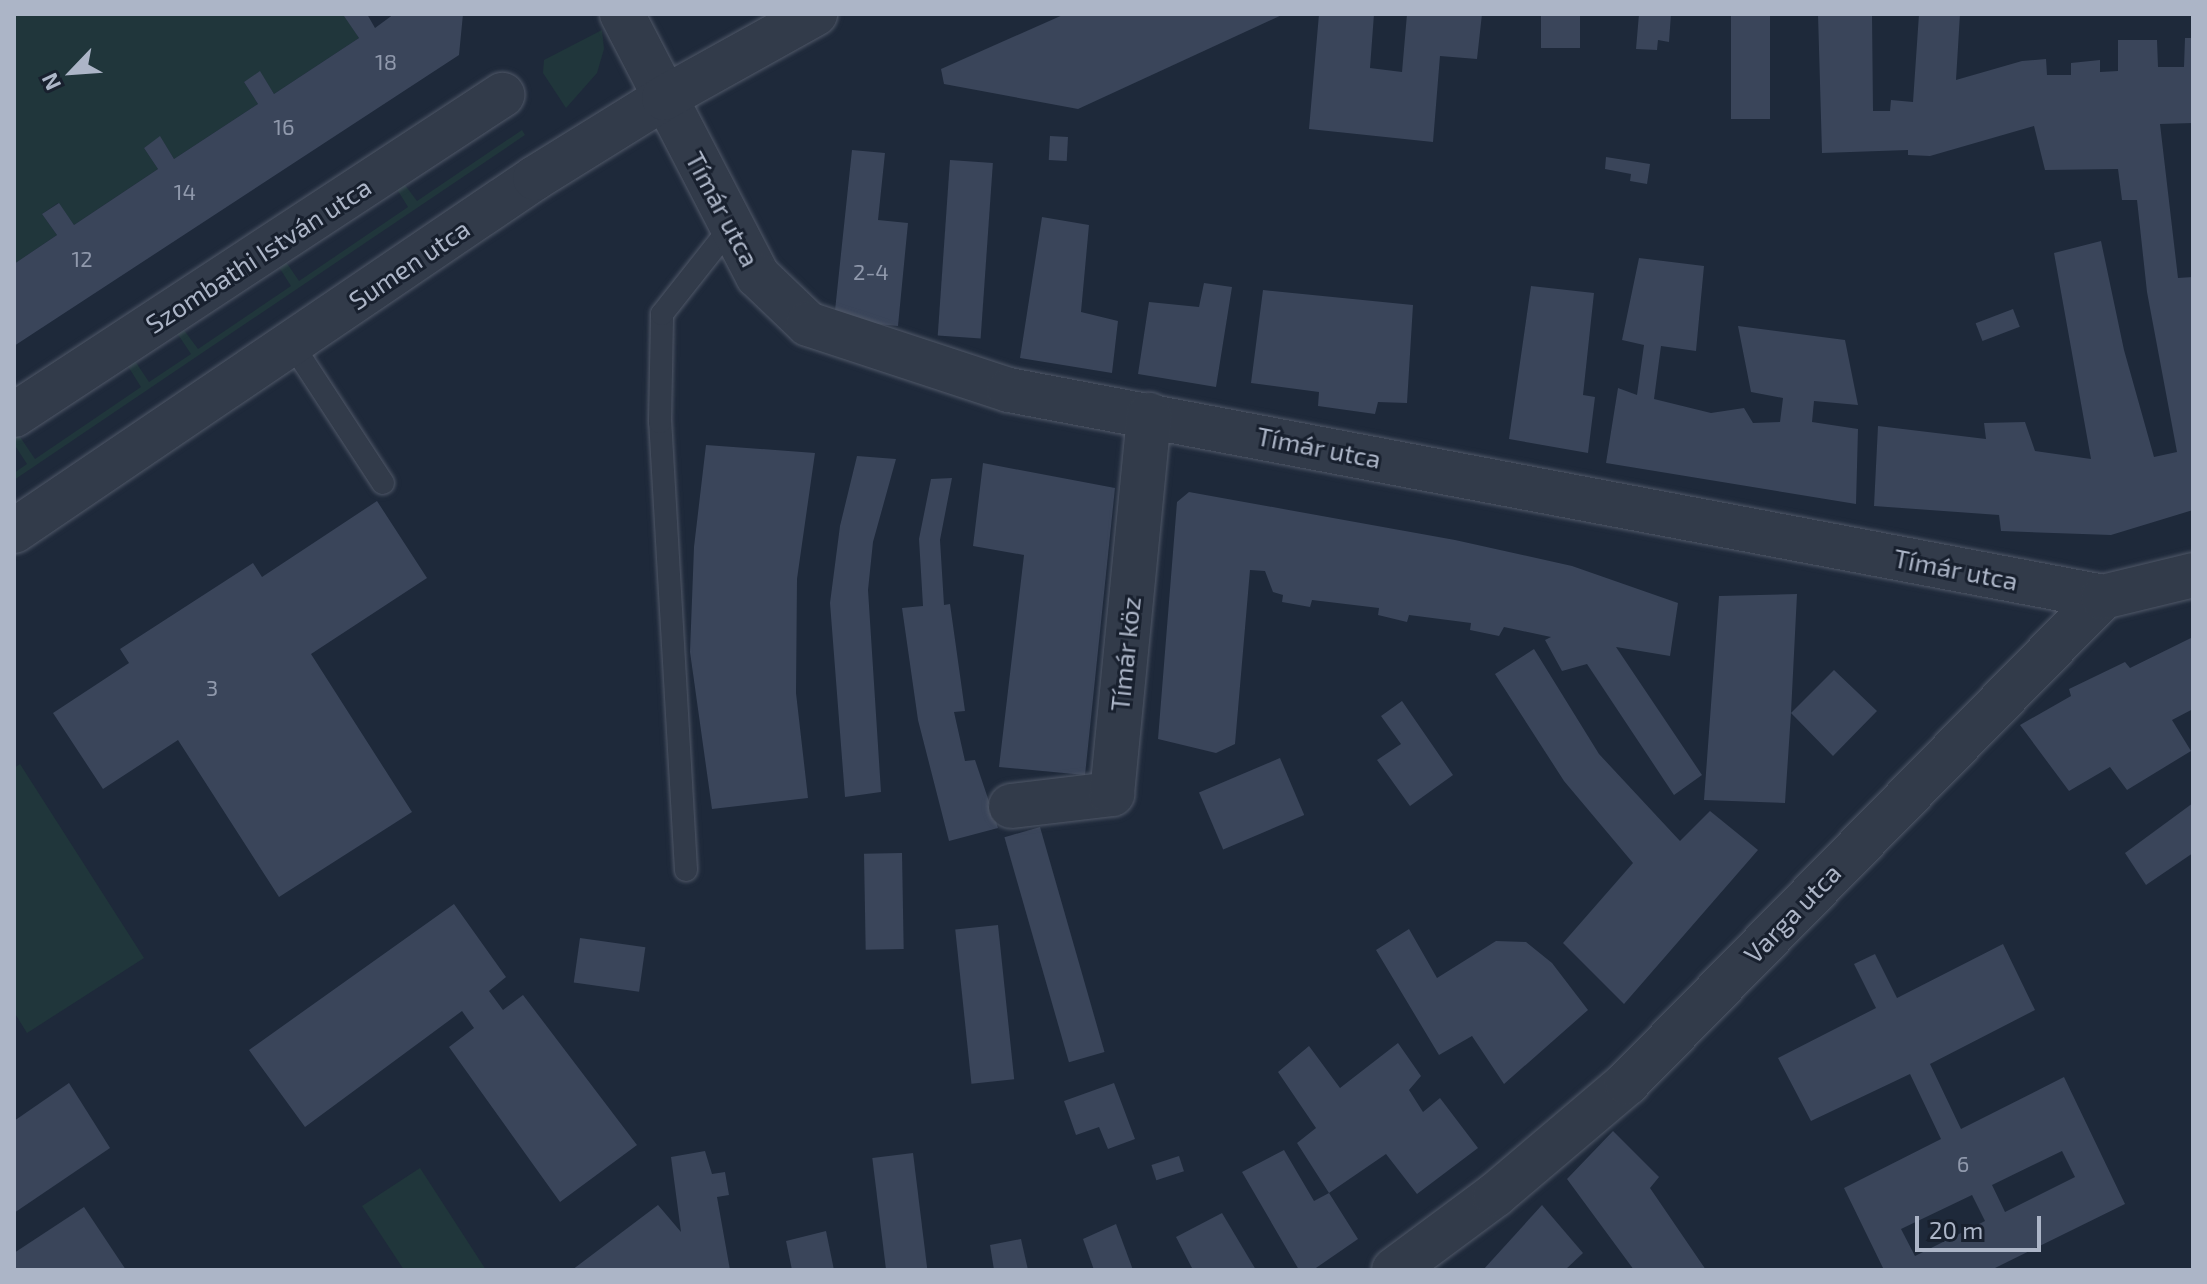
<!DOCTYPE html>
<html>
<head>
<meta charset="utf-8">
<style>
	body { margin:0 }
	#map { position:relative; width:2207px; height:1284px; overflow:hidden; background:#1e293a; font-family:"Exo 2",sans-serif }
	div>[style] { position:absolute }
	.green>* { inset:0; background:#20363b }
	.building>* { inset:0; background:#3a455a; transform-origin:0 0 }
	.roads { filter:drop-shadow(0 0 2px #505868) drop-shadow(0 0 2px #505868) }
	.service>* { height:22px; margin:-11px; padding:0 11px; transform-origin:11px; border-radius:11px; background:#323b4a }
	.minor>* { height:44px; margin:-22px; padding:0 22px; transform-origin:22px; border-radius:22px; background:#323b4a }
	.tertiary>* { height:44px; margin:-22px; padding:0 22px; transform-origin:22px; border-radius:22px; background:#323b4a }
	span { translate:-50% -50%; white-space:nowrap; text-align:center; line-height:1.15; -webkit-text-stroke:6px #18202e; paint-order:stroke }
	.number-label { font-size:22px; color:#9099ac }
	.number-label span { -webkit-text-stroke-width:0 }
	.street-label { font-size:26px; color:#acb5c7 }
	.frame { position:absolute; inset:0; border:16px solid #acb5c7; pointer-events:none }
	.north { position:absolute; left:32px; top:32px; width:80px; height:80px; -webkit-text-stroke:6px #18202e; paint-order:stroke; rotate:245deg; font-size:22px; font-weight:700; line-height:32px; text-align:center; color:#acb5c7 }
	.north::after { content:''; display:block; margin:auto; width:28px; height:36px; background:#acb5c7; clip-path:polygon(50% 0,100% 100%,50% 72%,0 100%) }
	.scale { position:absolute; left:1915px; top:1216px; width:126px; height:36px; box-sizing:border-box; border:4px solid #acb5c7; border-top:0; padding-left:10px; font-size:24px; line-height:28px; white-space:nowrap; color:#acb5c7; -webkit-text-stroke:6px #18202e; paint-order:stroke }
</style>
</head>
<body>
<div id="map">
	<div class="green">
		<div style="clip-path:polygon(14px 14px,348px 14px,345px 16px,359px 38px,274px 94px,260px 72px,244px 82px,258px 104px,174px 159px,160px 137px,144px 148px,158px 169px,74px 225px,58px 203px,42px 214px,57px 235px,14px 264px)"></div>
		<div style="clip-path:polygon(602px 30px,604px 49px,597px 73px,566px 108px,543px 73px,544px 60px)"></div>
		<div style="clip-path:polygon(522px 130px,525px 135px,14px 480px,14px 473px,27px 464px,14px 444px,14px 436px,18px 434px,35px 459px,141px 387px,126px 363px,133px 358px,149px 382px,191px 354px,175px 330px,181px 326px,198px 349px,291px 286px,277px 264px,284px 259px,299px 281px,408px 207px,395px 186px,402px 181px,417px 201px)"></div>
		<div style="clip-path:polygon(20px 764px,144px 958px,27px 1033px,14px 1012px,14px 768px)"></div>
		<div style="clip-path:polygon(420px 1168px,486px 1270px,404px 1270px,362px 1206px)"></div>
	</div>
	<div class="building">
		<div style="clip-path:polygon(348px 14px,367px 14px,375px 28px,394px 14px,463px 14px,459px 55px,14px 346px,14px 264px,57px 235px,42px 214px,59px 203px,74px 225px,158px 169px,144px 148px,160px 136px,174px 159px,258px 104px,244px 82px,260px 71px,274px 94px,359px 38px,344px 16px)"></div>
		<div style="clip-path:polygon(1065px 14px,1284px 14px,1078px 109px,944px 84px,941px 69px)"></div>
		<div style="clip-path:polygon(1319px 14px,1374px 14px,1370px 68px,1402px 72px,1407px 14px,1482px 14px,1477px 59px,1440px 56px,1433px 142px,1309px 129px)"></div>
		<div style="left:1541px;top:14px;width:39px;height:34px"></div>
		<div style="clip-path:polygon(1639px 14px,1671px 14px,1669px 42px,1658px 40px,1657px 50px,1636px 49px)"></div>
		<div style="left:1731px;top:14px;width:39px;height:105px"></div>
		<div style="clip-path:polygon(1818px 14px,1872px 14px,1873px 111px,1890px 111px,1891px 100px,1913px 102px,1919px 14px,1960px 14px,1956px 80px,2022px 61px,2046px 59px,2047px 75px,2071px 75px,2071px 63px,2100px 60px,2100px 72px,2118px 71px,2118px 40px,2157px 40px,2158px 67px,2184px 67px,2185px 38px,2193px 38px,2193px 123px,2160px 124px,2178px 278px,2193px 277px,2193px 510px,2111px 535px,2001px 531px,1999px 515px,1874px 506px,1878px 426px,1986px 439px,1984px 423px,2025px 422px,2035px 451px,2091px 459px,2054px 253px,2101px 241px,2124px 350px,2154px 457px,2177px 452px,2147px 292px,2137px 200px,2122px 200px,2118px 169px,2045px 170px,2034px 126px,1930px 156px,1908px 155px,1908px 150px,1822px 153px)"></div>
		<div style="left:1050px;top:136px;width:18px;height:24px;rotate:3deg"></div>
		<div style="clip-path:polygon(852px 150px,885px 153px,878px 220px,908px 223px,898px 326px,834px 320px)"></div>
		<div style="clip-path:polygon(1606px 157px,1650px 164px,1647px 184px,1630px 181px,1631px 174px,1605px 169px)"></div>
		<div style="left:950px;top:160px;width:43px;height:176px;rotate:4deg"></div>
		<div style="clip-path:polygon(1042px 217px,1089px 225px,1081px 312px,1118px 321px,1112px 373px,1020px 358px)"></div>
		<div style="clip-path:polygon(1639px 258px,1704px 266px,1696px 351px,1661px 346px,1654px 399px,1711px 413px,1744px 408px,1753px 423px,1780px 422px,1783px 398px,1751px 392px,1738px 326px,1845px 340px,1858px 405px,1814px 401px,1812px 422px,1858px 429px,1856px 504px,1606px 463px,1618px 388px,1637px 395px,1644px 345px,1622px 340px)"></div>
		<div style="clip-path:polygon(1204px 283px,1232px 287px,1216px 387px,1138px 374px,1149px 302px,1199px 307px)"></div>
		<div style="clip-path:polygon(1531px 286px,1594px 293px,1583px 395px,1595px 397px,1588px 453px,1509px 439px)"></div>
		<div style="clip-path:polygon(1263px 290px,1413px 305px,1407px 403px,1378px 402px,1375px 414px,1318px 406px,1319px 392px,1251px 383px)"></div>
		<div style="left:2013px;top:309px;width:19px;height:40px;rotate:69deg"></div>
		<div style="clip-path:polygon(706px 445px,815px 453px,797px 579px,796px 693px,808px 798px,712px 809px,690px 652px,694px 547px)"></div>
		<div style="clip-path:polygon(857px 456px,896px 459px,873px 542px,868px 590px,881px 792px,845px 797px,830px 603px,840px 526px)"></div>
		<div style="clip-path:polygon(983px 463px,1115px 488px,1085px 775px,999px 767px,1024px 555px,973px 546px)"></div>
		<div style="clip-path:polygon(952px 478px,940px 540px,944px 605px,950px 604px,965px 711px,954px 712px,965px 761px,975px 760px,998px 828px,949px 841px,918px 720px,902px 608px,923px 606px,919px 539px,931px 479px)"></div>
		<div style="clip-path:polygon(1189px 492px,1455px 540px,1572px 566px,1678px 603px,1670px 656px,1616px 647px,1702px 775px,1674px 795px,1587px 664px,1562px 671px,1545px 640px,1551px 637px,1504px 627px,1499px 636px,1470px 630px,1471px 623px,1409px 615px,1407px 622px,1378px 615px,1379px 608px,1312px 600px,1310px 607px,1282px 602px,1283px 595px,1273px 592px,1265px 571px,1250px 570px,1235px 744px,1216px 753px,1158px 739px,1177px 502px)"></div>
		<div style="clip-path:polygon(377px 501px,427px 578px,311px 654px,412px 812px,279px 897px,178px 740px,103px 789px,53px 713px,129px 663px,120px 649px,253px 563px,262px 577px)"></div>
		<div style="clip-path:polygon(1797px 594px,1791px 713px,1834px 670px,1877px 711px,1833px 756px,1791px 713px,1785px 803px,1704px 800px,1719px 596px)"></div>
		<div style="clip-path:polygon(2193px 637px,2193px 709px,2172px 720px,2191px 751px,2127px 790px,2110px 767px,2069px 791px,2020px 725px,2071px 696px,2069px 689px,2125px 662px,2130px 668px)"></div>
		<div style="clip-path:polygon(1534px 649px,1599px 754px,1680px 841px,1710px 811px,1758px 850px,1624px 1004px,1563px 943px,1633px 863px,1564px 781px,1495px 674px)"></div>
		<div style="clip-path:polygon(1402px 701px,1453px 775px,1410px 806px,1377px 760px,1401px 744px,1381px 716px)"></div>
		<div style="left:1280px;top:758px;width:62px;height:88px;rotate:67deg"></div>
		<div style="clip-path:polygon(2193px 803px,2193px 853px,2146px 885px,2125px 853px)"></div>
		<div style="left:1040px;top:827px;width:234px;height:37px;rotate:74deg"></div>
		<div style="left:902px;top:853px;width:96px;height:38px;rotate:89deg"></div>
		<div style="clip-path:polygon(454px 904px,506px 977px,489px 991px,503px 1010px,523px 995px,637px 1145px,560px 1202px,449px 1047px,474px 1028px,462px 1011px,305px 1127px,249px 1050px)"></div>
		<div style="left:998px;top:925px;width:155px;height:43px;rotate:84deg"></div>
		<div style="clip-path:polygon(1409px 929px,1437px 978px,1496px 941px,1526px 942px,1552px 963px,1588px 1010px,1504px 1084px,1472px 1036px,1439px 1055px,1376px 950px)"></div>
		<div style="left:580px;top:938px;width:66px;height:45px;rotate:8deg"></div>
		<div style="clip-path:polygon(evenodd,2003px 944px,2035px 1010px,1930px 1064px,1961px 1129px,2064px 1077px,2125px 1204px,1991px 1270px,1884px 1270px,1844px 1188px,1941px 1139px,1910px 1074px,1811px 1121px,1778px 1058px,1876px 1008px,1854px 964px,1875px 954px,1897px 998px,2003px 944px,2062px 1151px,2075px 1177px,2005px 1212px,1992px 1185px,2062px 1151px,2003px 944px,1972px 1195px,1985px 1221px,1915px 1256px,1901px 1229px,1972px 1195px)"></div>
		<div style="clip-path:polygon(1398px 1043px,1421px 1076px,1409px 1090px,1423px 1112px,1440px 1098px,1478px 1148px,1417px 1194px,1386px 1154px,1329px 1193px,1297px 1143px,1316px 1128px,1278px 1072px,1309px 1046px,1340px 1088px)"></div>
		<div style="clip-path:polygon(69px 1083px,110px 1148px,14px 1213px,14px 1121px)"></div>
		<div style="clip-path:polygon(1114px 1083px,1135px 1139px,1108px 1149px,1099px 1127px,1076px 1135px,1064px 1101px)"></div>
		<div style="clip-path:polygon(1613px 1131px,1659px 1177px,1650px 1188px,1706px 1270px,1634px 1270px,1567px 1179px)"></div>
		<div style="clip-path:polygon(1284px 1150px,1314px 1201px,1329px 1193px,1358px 1239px,1313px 1270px,1299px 1270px,1242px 1172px)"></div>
		<div style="clip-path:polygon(705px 1151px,712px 1174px,725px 1172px,729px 1195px,717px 1197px,730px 1270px,572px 1270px,658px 1205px,681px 1232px,671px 1157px)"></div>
		<div style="left:913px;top:1153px;width:118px;height:41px;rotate:83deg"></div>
		<div style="left:1179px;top:1156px;width:16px;height:29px;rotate:72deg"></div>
		<div style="clip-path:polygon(1542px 1205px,1583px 1253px,1565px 1270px,1483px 1270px)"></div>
		<div style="clip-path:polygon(84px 1207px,126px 1270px,14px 1270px,14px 1253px)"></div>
		<div style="clip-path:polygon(1222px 1213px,1256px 1270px,1193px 1270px,1176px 1237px)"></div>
		<div style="clip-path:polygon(1116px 1224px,1133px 1270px,1094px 1270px,1083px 1239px)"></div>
		<div style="clip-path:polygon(826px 1231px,834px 1270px,792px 1270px,786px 1241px)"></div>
		<div style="clip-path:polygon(1021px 1239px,1028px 1270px,994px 1270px,990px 1245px)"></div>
	</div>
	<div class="roads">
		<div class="service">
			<div style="left:292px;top:344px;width:166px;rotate:56.8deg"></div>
			<div style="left:686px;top:870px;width:449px;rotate:-93.3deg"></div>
			<div style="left:660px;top:422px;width:108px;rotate:-88.9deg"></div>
			<div style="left:662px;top:314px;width:115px;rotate:-51.7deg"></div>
		</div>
		<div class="minor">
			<div style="left:622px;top:14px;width:295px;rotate:62.6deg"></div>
			<div style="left:758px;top:276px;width:69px;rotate:43.8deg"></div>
			<div style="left:808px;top:324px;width:212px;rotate:18.2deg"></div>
			<div style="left:1009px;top:390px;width:1113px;rotate:10.71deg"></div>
			<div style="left:14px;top:415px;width:584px;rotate:-33.25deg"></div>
			<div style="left:1011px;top:806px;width:102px;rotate:-6.8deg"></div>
			<div style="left:1112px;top:794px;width:381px;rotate:-84.4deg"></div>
			<div style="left:1394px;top:1270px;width:126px;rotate:-36.6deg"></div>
			<div style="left:1495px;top:1195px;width:173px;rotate:-40.3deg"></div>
			<div style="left:1627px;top:1083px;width:680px;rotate:-45.6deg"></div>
			<div style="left:2103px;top:597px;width:93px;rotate:-13.7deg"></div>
		</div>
		<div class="tertiary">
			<div style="left:14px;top:531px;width:629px;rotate:-34.12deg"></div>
			<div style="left:535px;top:178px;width:152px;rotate:-31.8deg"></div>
			<div style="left:664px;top:98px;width:173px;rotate:-29.1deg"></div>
		</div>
	</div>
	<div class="number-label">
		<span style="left:386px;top:62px">18</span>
		<span style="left:284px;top:127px">16</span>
		<span style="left:185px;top:192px">14</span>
		<span style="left:82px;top:259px">12</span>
		<span style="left:871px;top:272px">2-4</span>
		<span style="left:212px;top:688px">3</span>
		<span style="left:1963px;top:1164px">6</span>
	</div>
	<div class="street-label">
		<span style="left:723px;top:209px;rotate:62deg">Tímár utca</span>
		<span style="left:258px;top:255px;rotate:-33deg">Szombathi István utca</span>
		<span style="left:409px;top:264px;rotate:-34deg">Sumen utca</span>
		<span style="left:1319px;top:447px;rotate:11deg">Tímár utca</span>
		<span style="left:1956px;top:569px;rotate:11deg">Tímár utca</span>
		<span style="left:1125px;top:654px;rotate:-84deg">Tímár köz</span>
		<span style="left:1792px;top:913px;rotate:-46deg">Varga utca</span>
	</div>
	<div class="frame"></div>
	<div class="north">N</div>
	<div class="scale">20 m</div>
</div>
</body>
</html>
